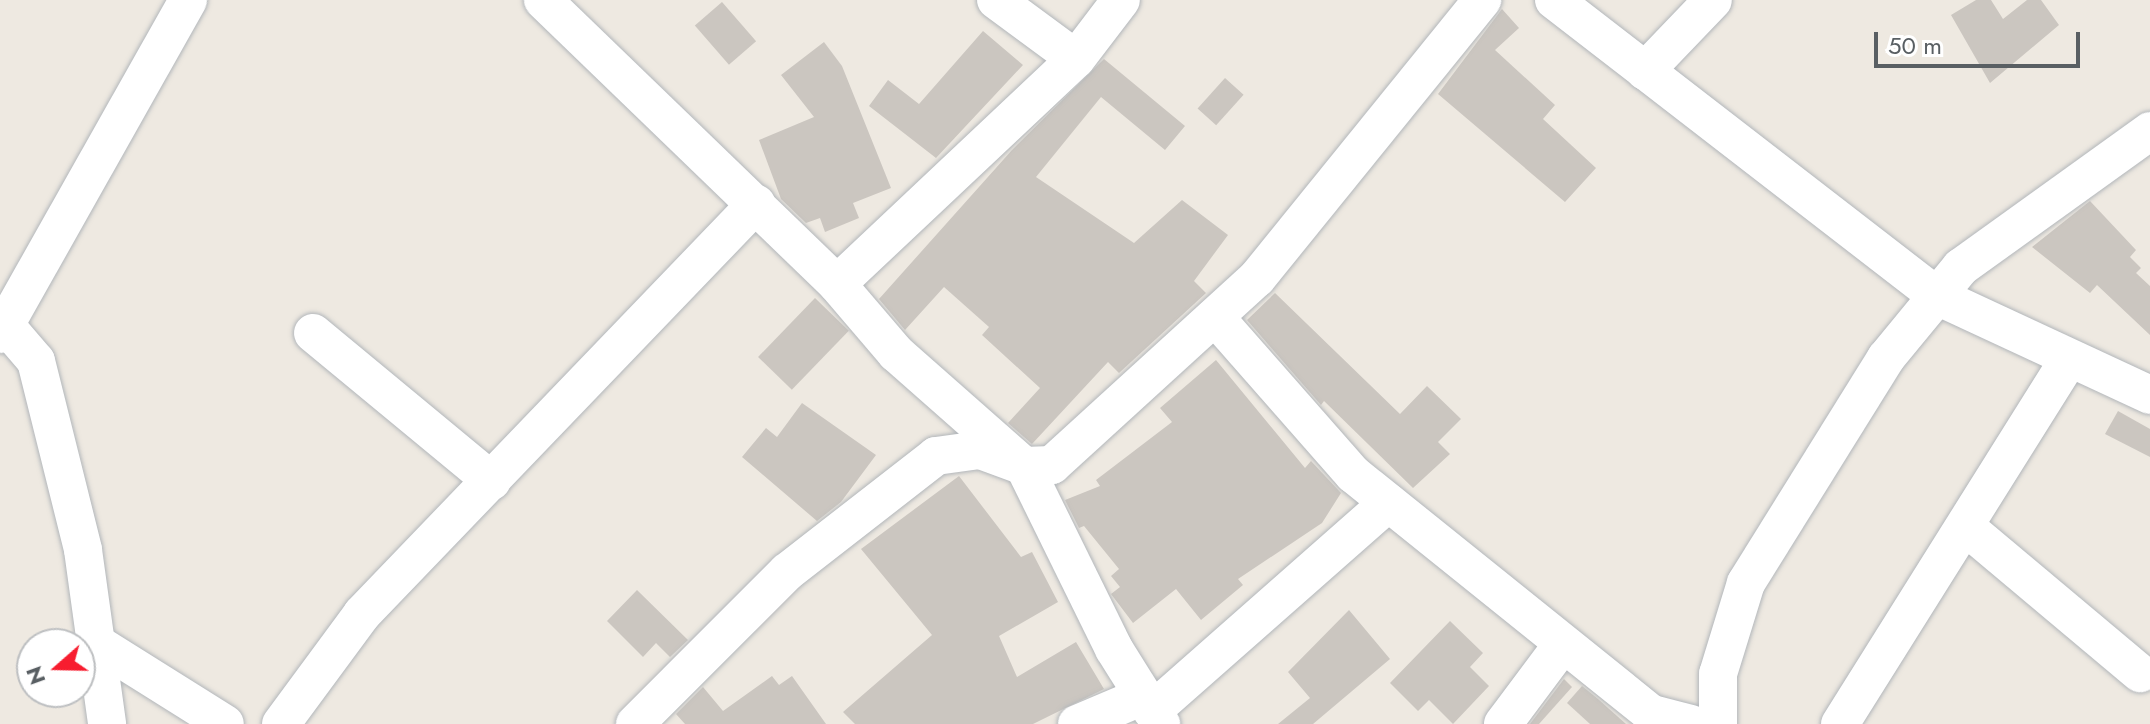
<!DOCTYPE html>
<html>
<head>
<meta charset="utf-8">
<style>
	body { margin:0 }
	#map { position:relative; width:2150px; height:724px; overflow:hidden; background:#eee9e1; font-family:Jost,sans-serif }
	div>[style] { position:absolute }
	.building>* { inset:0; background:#cbc6c0; transform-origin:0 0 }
	.roads { filter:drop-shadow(0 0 2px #b2b6ba) drop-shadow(0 0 2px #b2b6ba) }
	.minor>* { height:38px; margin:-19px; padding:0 19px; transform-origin:19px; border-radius:19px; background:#fff }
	span { translate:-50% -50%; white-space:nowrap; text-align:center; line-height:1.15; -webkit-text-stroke:7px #fff; paint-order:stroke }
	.north { position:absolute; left:16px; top:628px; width:80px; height:80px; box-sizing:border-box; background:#fff; border:2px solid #bdbfc1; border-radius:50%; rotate:250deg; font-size:22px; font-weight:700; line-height:32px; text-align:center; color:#595f63 }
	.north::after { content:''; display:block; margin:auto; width:28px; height:36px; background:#f71d2f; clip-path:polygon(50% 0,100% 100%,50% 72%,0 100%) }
	.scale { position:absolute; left:1874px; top:32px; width:206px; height:36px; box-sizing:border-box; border:4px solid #595f63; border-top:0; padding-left:10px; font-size:24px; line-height:28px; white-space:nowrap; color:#595f63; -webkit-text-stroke:6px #fff; paint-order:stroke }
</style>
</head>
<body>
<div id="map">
	<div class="building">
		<div style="clip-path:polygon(1976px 0,1991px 0,2003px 19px,2027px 0,2041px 0,2059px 25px,1990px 83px,1951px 15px)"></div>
		<div style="left:722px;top:2px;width:52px;height:36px;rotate:49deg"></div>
		<div style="clip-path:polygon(1502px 9px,1519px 28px,1495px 50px,1555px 105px,1543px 119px,1596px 168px,1565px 202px,1438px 94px)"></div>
		<div style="clip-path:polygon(983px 31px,1023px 65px,936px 158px,869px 106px,888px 80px,919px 104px)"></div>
		<div style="clip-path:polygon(824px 42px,842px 66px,891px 188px,853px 203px,859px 218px,825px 232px,820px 218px,806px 223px,781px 199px,759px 140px,814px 117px,781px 75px)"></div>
		<div style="clip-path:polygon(1104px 59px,1185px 126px,1165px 150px,1101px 97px,1036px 177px,1134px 243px,1182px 200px,1228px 235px,1194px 281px,1206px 293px,1119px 373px,1108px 362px,1032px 444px,1008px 423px,1040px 388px,982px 335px,989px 327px,944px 287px,905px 330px,879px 299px,1012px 150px)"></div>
		<div style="left:1225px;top:78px;width:25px;height:41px;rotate:42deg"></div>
		<div style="clip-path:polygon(2090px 201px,2136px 250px,2130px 257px,2141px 268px,2136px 273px,2150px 286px,2150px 335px,2097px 285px,2090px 293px,2032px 247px)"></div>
		<div style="clip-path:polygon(1275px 293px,1400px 414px,1427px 386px,1461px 419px,1438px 442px,1450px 454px,1413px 488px,1324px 401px,1321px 405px,1247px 320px)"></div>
		<div style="left:815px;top:298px;width:47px;height:82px;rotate:44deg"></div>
		<div style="clip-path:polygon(1216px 360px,1305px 468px,1311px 461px,1341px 493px,1322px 523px,1238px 579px,1243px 585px,1201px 620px,1176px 589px,1133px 623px,1111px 594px,1120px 587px,1111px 576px,1119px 569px,1084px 526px,1079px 528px,1065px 500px,1100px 486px,1096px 480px,1172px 422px,1160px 408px)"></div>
		<div style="clip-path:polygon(802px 403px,876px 455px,841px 502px,817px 521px,742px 457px,766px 428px,777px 437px)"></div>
		<div style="clip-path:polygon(2118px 411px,2150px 429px,2150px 457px,2105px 434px)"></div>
		<div style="clip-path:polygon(959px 476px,1021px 557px,1032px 552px,1058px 602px,999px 636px,1017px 677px,1076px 642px,1104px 689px,1033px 724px,855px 724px,843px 712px,932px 635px,861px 549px)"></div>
		<div style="clip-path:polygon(637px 590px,688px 640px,670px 657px,656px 643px,643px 657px,607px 621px)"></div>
		<div style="clip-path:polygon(1349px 610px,1390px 659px,1313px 724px,1278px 724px,1310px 698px,1288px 672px)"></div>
		<div style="clip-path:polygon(1450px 621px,1483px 653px,1470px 667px,1489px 686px,1453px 724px,1429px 700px,1418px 711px,1390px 683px)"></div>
		<div style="clip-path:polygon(772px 676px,779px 685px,792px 676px,826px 724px,685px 724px,676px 714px,703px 687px,723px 711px)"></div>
		<div style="clip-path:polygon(1564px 679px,1572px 687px,1539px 724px,1530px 724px)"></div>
		<div style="clip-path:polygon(1582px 686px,1598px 699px,1626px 724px,1590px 724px,1567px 703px)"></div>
	</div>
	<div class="roads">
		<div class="minor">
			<div style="left:543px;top:0;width:409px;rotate:44deg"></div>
			<div style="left:837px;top:284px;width:91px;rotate:49.5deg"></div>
			<div style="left:896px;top:353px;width:171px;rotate:41.4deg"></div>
			<div style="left:1024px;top:466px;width:204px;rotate:63.8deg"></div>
			<div style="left:1114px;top:649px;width:89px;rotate:57.9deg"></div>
			<div style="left:996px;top:0;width:99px;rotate:36.4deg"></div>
			<div style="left:1554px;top:0;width:484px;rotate:37.7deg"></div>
			<div style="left:1937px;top:296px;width:235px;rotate:24.9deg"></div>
			<div style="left:1645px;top:71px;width:98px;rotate:-46.2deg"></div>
			<div style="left:837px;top:284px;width:328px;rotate:-43.3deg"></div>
			<div style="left:1076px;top:59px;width:74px;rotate:-52.7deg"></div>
			<div style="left:1215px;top:317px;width:209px;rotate:48.7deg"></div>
			<div style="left:1353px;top:474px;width:383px;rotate:38.8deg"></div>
			<div style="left:1652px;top:714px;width:40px;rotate:14.4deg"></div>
			<div style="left:0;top:319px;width:55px;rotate:49.4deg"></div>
			<div style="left:36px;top:361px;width:195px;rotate:76deg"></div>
			<div style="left:83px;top:550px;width:176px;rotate:82.1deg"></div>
			<div style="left:313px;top:333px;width:232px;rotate:39.6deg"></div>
			<div style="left:0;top:334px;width:383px;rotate:-60.6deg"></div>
			<div style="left:1967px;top:528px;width:226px;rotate:40deg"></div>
			<div style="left:96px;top:643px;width:152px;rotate:32.1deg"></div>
			<div style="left:1152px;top:711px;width:315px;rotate:-41.4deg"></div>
			<div style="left:281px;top:724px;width:137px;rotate:-53.6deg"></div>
			<div style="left:362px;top:614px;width:569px;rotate:-46.14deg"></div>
			<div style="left:635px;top:724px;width:215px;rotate:-45deg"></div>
			<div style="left:787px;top:572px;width:189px;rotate:-37.9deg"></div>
			<div style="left:936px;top:456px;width:44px;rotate:-7.8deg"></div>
			<div style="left:980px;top:450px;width:47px;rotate:20deg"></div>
			<div style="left:1024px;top:466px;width:28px;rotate:-2deg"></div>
			<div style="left:1052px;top:465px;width:277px;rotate:-42.4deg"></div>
			<div style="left:1257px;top:278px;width:358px;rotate:-51deg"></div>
			<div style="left:1077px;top:724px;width:72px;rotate:-23deg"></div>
			<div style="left:1503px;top:724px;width:99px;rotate:-53.2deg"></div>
			<div style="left:1718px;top:724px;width:50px;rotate:-90deg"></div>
			<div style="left:1718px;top:674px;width:95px;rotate:-72.9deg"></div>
			<div style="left:1746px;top:583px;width:265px;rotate:-58.1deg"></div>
			<div style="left:1886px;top:358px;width:118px;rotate:-50.5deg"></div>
			<div style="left:1961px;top:267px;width:233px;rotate:-35.7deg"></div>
			<div style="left:1840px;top:724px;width:429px;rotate:-57.9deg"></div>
		</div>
	</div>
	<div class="north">N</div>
	<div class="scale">50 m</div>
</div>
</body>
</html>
